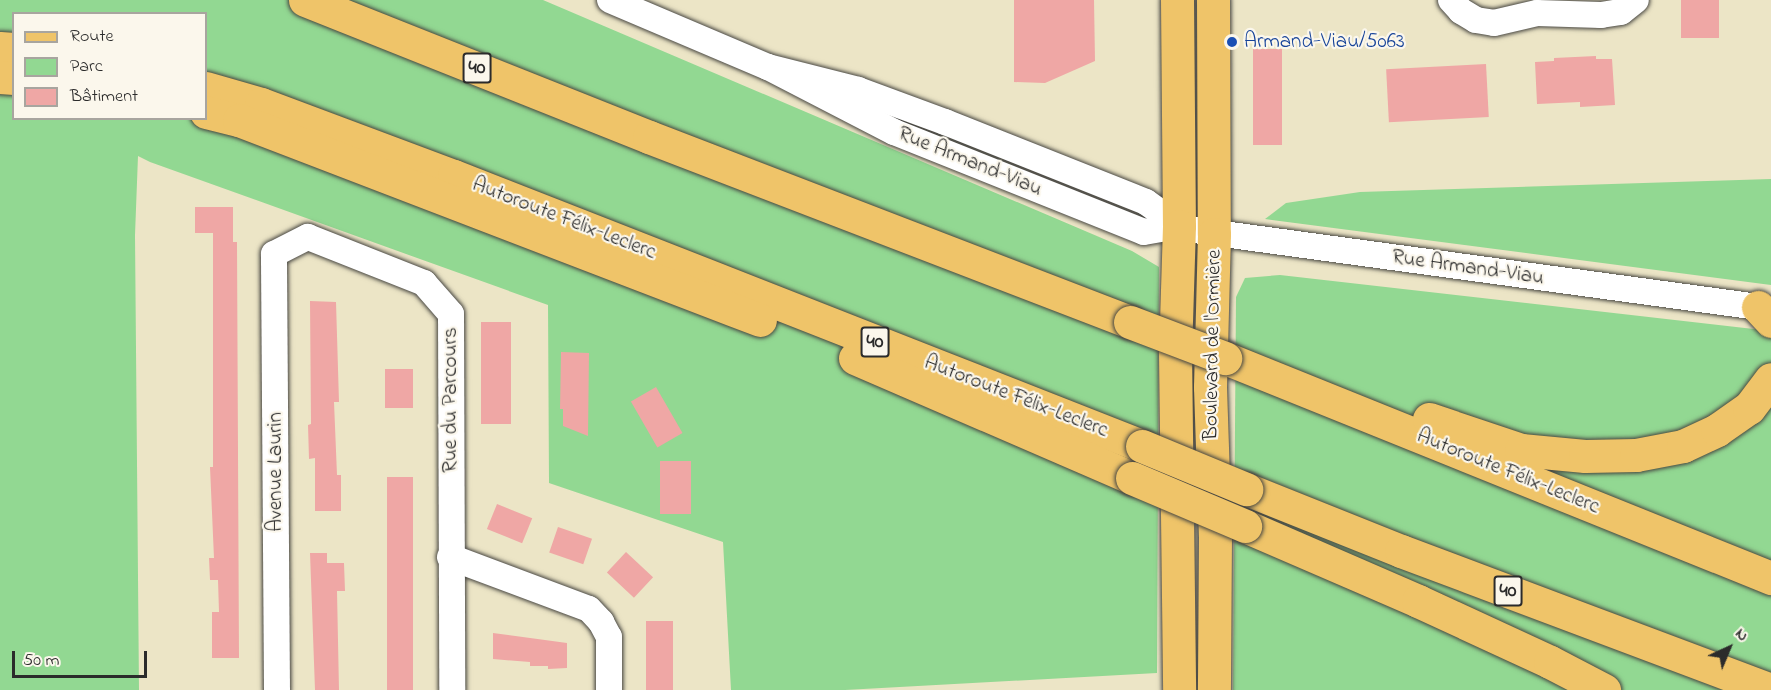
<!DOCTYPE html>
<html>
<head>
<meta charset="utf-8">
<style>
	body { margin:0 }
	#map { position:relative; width:1771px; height:690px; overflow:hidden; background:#ece5c6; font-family:"Indie Flower",sans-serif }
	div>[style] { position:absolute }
	.green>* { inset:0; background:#92d892 }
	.building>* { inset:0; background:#efa7a5; transform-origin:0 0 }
	.roads { filter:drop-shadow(0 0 2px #484742) drop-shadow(0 0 2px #484742) }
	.minor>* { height:26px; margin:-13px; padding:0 13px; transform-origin:13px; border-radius:13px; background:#fff }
	.major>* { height:33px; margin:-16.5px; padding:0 16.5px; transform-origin:16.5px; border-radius:16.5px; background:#efc469 }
	.highway>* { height:33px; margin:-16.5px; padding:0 16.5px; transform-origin:16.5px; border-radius:16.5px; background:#efc469 }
	.bridges { filter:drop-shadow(0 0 2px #484742) drop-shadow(0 0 2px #484742) }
	.highway-bridge>* { height:33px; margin:-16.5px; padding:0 16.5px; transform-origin:16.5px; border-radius:16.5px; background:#efc469 }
	.dots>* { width:16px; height:16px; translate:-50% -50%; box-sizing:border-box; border:3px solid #fbf7ec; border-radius:50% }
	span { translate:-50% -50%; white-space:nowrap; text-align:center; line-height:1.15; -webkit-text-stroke:4.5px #fbf7ec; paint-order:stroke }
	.shield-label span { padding:2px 4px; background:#fbf7ec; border:2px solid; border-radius:4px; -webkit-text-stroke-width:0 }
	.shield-label { font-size:20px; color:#2b2b2b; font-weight:700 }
	.transit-label { font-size:21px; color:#164399 }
	.left { translate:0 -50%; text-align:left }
	.street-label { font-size:21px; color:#2b2b2b }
	.legend { position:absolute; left:12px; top:12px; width:195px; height:108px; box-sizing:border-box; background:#fbf7ec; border:2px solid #a8a59f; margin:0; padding:8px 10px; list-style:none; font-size:18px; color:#2b2b2b }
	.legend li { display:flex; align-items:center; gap:12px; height:30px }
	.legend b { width:30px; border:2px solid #a8a59f }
	.north { position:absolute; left:1699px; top:618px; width:60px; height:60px; -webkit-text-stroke:4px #fbf7ec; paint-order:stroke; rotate:44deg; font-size:16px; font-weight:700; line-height:24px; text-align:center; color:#2b2b2b }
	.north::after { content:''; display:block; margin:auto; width:21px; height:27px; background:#2b2b2b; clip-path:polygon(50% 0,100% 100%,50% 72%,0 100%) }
	.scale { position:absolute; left:12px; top:651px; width:135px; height:27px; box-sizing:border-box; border:3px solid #2b2b2b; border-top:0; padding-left:8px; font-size:18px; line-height:21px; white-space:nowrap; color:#2b2b2b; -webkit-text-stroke:4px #fbf7ec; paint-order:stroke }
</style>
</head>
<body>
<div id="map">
	<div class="green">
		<div style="clip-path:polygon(evenodd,0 0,543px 0,1132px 251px,1159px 267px,1157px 673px,845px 690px,731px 690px,723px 542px,549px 483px,548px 305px,150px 162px,138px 156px,135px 235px,139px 690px,0 690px,0 0,14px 14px,206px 14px,206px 118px,14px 118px,14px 14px)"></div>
		<div style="clip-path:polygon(1771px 179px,1771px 285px,1265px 219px,1286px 203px,1360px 192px)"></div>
		<div style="clip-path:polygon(1280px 275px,1771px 331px,1771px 690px,1233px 690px,1236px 297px,1245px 278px)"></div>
	</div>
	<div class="building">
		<div style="clip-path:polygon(1014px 0,1094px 0,1095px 61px,1045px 83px,1014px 82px)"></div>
		<div style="left:1681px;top:0;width:38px;height:38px"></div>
		<div style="left:1253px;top:49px;width:29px;height:96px"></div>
		<div style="clip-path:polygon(1596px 56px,1596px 59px,1612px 59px,1615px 105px,1580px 107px,1580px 102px,1537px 104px,1535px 62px,1554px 61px,1554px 58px)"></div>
		<div style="left:1486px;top:64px;width:53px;height:100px;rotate:87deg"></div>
		<div style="clip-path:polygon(195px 207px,233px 207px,233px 242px,237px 242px,239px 658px,212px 658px,212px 612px,219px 612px,218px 580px,210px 580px,209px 558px,214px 558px,210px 467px,213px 467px,213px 233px,195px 233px)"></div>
		<div style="clip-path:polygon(310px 301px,336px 302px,339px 402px,334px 402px,337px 475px,341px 475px,341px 511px,315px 511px,315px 458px,309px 459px,308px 425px,311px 424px)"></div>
		<div style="left:481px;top:322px;width:30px;height:102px"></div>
		<div style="clip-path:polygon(561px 352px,589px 353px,588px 436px,563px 426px,563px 409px,560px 409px)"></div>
		<div style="left:385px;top:369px;width:28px;height:39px"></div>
		<div style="left:656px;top:387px;width:53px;height:29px;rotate:60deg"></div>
		<div style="left:660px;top:461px;width:31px;height:53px"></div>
		<div style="left:387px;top:477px;width:26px;height:213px"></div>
		<div style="left:497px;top:504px;width:38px;height:27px;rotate:22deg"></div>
		<div style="left:558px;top:527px;width:36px;height:27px;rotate:19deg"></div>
		<div style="left:626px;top:552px;width:37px;height:28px;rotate:43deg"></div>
		<div style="clip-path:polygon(310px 553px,327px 553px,327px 563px,344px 563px,345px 591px,337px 591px,339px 690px,315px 690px)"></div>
		<div style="left:646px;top:621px;width:27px;height:69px"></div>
		<div style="clip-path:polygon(493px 633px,567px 643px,567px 668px,548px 669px,548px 666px,530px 666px,530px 662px,493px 659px)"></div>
	</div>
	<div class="roads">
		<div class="minor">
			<div style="left:610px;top:0;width:172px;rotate:23deg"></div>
			<div style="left:768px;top:67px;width:142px;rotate:27.3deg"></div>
			<div style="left:894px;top:132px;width:269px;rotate:21.8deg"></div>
			<div style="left:1144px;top:232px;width:36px;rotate:-10deg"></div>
			<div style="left:1451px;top:0;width:15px;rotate:48deg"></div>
			<div style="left:1461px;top:11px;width:17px;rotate:31deg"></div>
			<div style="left:1476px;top:20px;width:18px;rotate:9deg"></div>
			<div style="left:1494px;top:23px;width:44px;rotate:-13.1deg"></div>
			<div style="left:1537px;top:13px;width:64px;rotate:1.8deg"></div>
			<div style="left:1601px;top:15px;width:20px;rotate:-9deg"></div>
			<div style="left:1621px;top:12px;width:19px;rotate:-39deg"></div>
			<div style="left:768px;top:67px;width:93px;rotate:14.3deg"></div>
			<div style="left:858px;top:90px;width:93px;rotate:20.2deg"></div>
			<div style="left:945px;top:122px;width:216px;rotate:21.7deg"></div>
			<div style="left:1146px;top:202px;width:41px;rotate:36deg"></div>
			<div style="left:1179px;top:226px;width:16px;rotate:15deg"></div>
			<div style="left:1194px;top:230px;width:569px;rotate:7.77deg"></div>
			<div style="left:450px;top:557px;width:148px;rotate:20.5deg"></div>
			<div style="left:589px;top:609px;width:18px;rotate:47deg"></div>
			<div style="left:601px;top:622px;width:17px;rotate:62deg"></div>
			<div style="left:609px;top:637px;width:53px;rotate:90deg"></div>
			<div style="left:277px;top:690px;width:436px;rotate:-90.4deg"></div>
			<div style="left:274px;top:254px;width:38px;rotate:-27deg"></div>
			<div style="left:308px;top:237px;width:125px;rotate:21.6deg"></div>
			<div style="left:424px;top:283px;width:41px;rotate:48.9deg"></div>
			<div style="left:451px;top:314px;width:376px;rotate:89.8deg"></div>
		</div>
		<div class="major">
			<div style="left:1177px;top:0;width:226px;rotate:89.5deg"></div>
			<div style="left:1179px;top:226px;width:125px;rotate:91.8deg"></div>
			<div style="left:1175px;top:351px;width:339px;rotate:89.3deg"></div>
			<div style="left:1213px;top:0;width:234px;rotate:89.8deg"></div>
			<div style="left:1214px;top:234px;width:153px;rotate:91.5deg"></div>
			<div style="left:1210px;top:387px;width:149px;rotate:88.1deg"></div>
			<div style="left:1215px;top:536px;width:154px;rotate:90.4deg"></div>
		</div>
		<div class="highway">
			<div style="left:305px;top:0;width:370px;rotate:21.7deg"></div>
			<div style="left:649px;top:137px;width:515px;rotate:21.04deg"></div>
			<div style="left:0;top:48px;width:14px;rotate:4deg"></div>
			<div style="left:0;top:77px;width:14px;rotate:4deg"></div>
			<div style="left:206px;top:88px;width:57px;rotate:16.2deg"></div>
			<div style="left:261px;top:104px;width:206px;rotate:20.5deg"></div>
			<div style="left:454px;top:176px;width:739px;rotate:21.43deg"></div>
			<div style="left:206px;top:112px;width:34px;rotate:14deg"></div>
			<div style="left:239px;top:120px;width:558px;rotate:21deg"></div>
			<div style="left:1758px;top:307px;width:19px;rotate:47deg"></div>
			<div style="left:855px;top:358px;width:302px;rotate:23.4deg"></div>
			<div style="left:1225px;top:358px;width:589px;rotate:21.95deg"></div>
			<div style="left:1429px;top:419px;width:97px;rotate:18.6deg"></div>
			<div style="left:1521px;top:450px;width:64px;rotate:5.4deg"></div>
			<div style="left:1585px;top:456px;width:51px;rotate:-1.1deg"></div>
			<div style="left:1636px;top:455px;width:48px;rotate:-10.8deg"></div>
			<div style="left:1683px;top:446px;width:38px;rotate:-25deg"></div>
			<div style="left:1717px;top:430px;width:39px;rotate:-35deg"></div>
			<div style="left:1749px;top:408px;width:36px;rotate:-53deg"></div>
			<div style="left:1246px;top:489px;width:167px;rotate:21.8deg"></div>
			<div style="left:1401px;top:551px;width:395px;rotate:20.6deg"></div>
			<div style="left:1245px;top:526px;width:189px;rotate:23.4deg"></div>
			<div style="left:1418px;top:601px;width:145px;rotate:24.8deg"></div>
			<div style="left:1550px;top:662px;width:61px;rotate:27.4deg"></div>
		</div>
	</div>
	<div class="bridges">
		<div class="highway-bridge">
			<div style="left:1130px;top:322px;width:102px;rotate:20.8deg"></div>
			<div style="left:1142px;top:446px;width:113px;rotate:22.5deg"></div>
			<div style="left:1132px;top:478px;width:123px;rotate:23deg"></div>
		</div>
	</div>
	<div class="dots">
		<div style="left:1232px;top:42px;background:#1a4fb4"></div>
	</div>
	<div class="shield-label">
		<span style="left:477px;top:68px">40</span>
		<span style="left:875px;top:342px">40</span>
		<span style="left:1508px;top:591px">40</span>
	</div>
	<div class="transit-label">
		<span class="left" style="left:1244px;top:42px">Armand-Viau/5063</span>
	</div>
	<div class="street-label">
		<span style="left:970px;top:162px;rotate:22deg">Rue Armand-Viau</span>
		<span style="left:564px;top:219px;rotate:21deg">Autoroute Félix-Leclerc</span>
		<span style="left:1468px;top:268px;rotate:8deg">Rue Armand-Viau</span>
		<span style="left:1213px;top:345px;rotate:-89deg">Boulevard de l'Ormière</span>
		<span style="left:1016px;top:397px;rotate:21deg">Autoroute Félix-Leclerc</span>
		<span style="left:451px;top:400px;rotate:-90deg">Rue du Parcours</span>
		<span style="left:276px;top:472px;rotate:-90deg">Avenue Laurin</span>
		<span style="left:1508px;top:472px;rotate:22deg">Autoroute Félix-Leclerc</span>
	</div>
	<ul class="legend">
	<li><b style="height:8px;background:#efc469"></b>Route</li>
	<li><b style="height:16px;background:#92d892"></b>Parc</li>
	<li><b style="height:16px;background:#efa7a5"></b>Bâtiment</li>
	</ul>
	<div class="north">N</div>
	<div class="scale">50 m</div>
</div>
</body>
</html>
